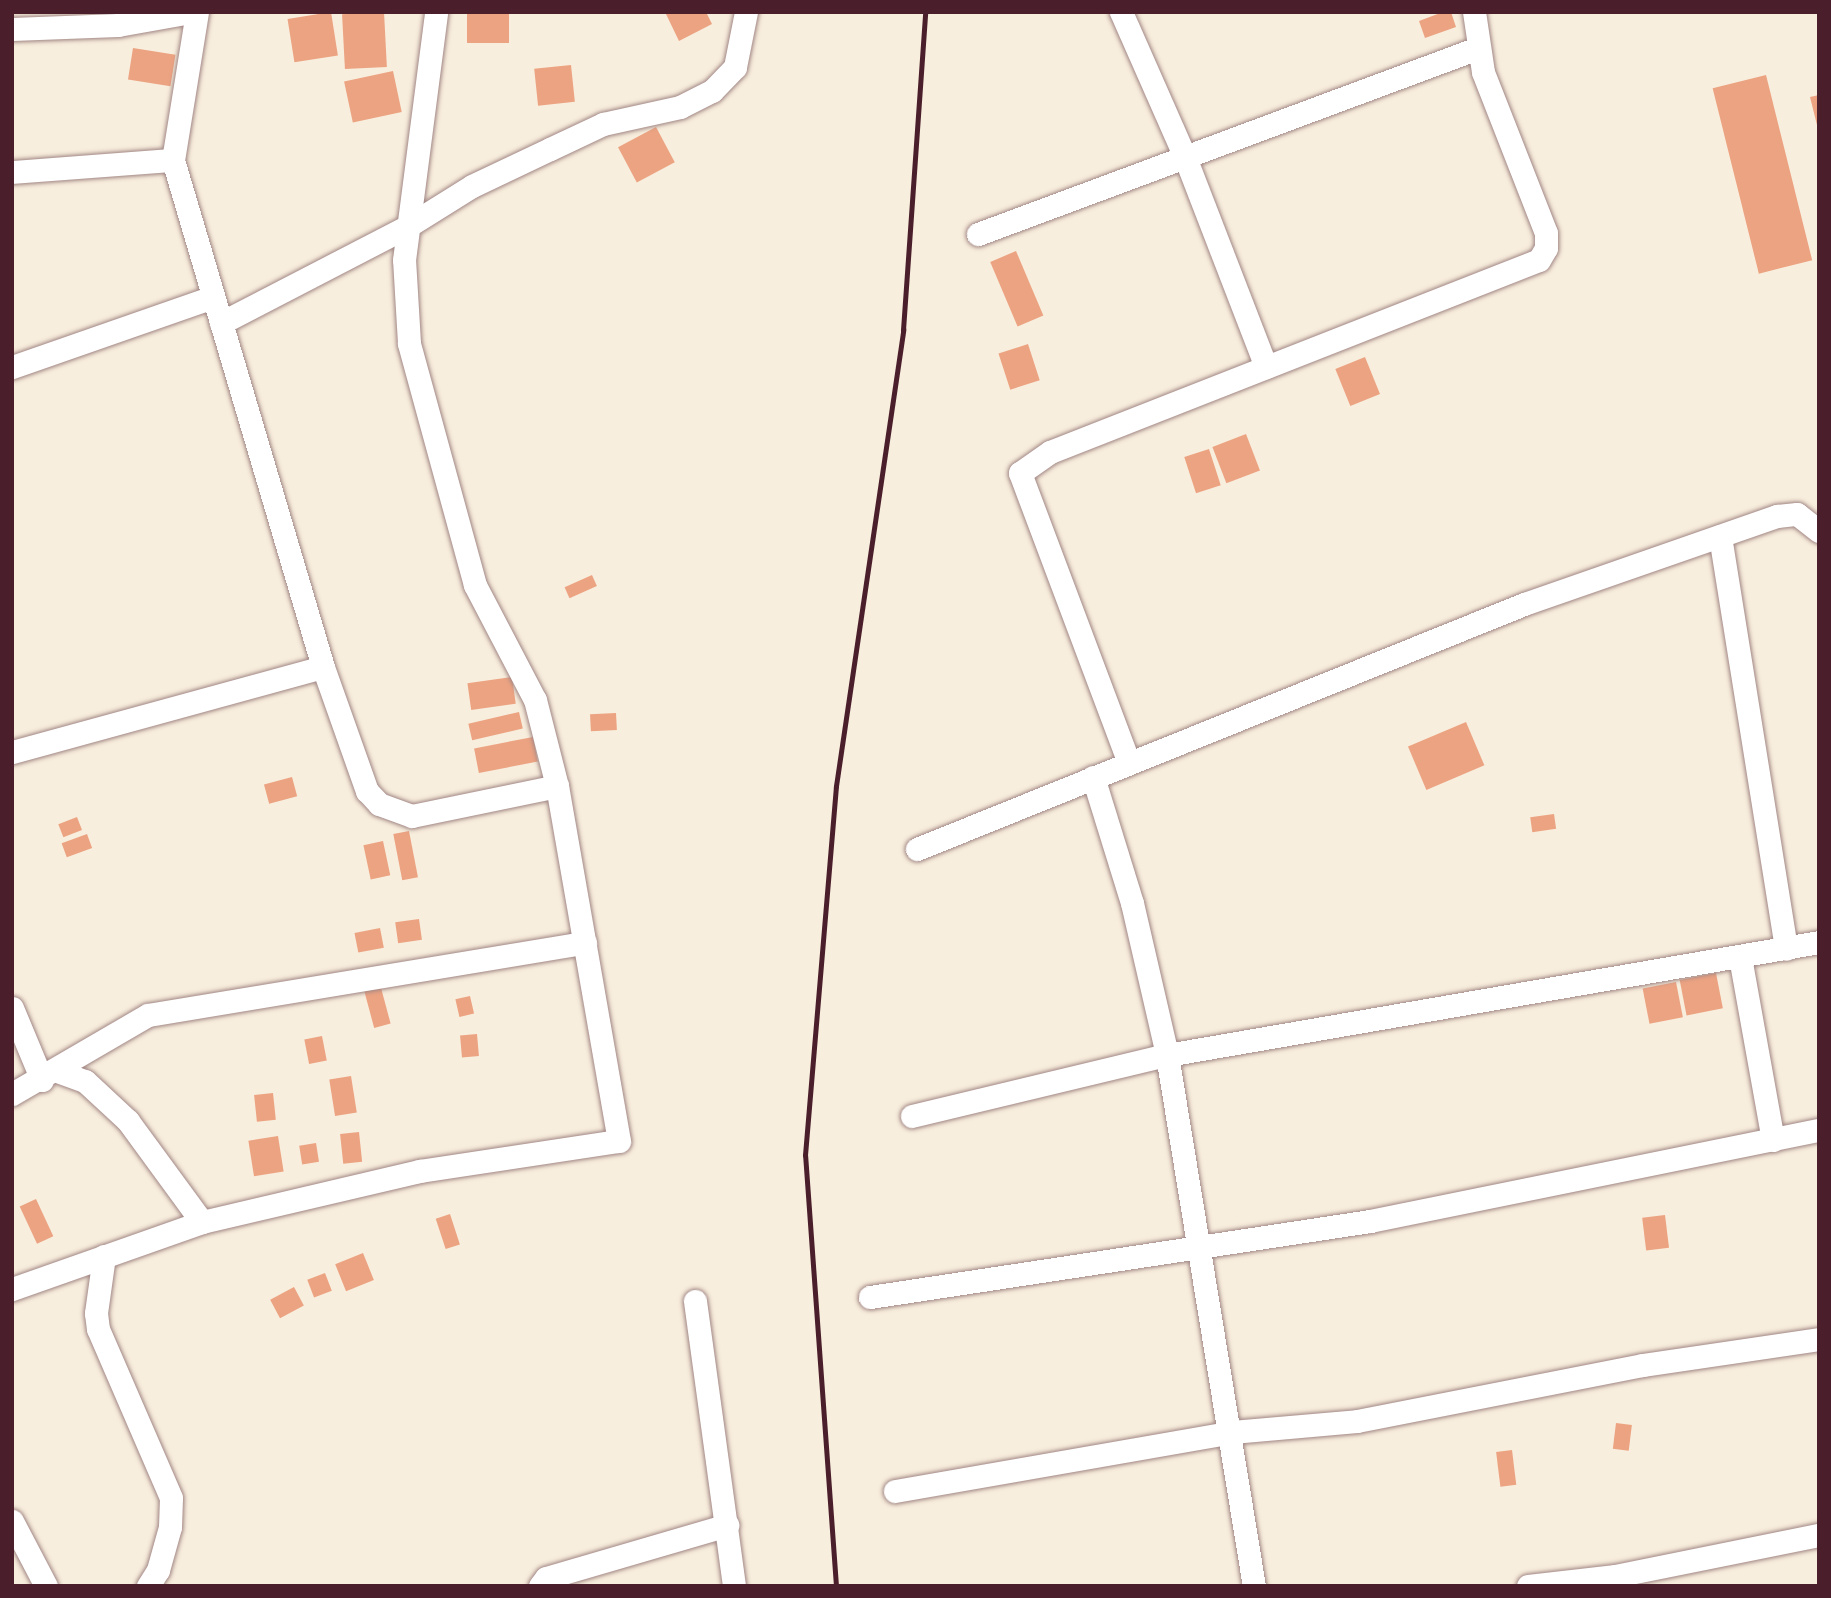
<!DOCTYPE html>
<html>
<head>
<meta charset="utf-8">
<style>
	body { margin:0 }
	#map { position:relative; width:1831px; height:1598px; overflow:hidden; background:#f8eedd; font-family:Delius,sans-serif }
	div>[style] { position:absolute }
	.building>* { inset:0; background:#eca382; transform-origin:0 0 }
	.roads { filter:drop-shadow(0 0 2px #a18684) drop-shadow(0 0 2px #a18684) }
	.minor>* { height:23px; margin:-11.5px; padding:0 11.5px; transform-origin:11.5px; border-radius:11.5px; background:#fff }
	.rail>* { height:5px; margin:-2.5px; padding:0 2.5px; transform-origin:2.5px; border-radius:2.5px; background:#4a1f2b }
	span { translate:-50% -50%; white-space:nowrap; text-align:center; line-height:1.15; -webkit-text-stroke:7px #fdfcf7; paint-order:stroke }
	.frame { position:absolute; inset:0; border:14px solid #4a1f2b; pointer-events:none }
</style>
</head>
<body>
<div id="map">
	<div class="building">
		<div style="left:331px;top:12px;width:44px;height:44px;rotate:81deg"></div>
		<div style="left:384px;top:12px;width:55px;height:42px;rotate:87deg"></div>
		<div style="left:467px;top:12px;width:42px;height:31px"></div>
		<div style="clip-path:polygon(665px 12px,706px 12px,712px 24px,679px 41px)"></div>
		<div style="clip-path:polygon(1443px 12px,1451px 12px,1456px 27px,1425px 38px,1419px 21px)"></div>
		<div style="left:133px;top:48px;width:43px;height:32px;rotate:9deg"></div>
		<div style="left:571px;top:65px;width:37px;height:37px;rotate:84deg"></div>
		<div style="left:393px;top:71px;width:42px;height:50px;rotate:78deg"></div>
		<div style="left:1766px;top:75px;width:191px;height:55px;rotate:76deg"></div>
		<div style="clip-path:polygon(1819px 95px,1819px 128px,1818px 129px,1810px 97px)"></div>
		<div style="left:656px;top:127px;width:40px;height:43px;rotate:62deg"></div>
		<div style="left:1016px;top:251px;width:70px;height:28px;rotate:67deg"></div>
		<div style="left:1028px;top:344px;width:38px;height:31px;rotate:72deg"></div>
		<div style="left:1365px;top:357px;width:40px;height:32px;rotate:68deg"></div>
		<div style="left:1246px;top:434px;width:39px;height:36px;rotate:69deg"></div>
		<div style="left:1209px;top:449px;width:38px;height:26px;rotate:72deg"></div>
		<div style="left:592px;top:575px;width:12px;height:30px;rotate:66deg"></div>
		<div style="left:512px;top:677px;width:27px;height:45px;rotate:82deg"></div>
		<div style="left:519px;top:712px;width:17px;height:52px;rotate:77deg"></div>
		<div style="left:616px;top:713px;width:17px;height:26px;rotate:87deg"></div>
		<div style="left:1466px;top:722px;width:47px;height:63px;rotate:67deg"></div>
		<div style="left:533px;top:737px;width:25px;height:60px;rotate:79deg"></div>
		<div style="left:292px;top:777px;width:20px;height:29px;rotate:75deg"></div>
		<div style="left:1554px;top:814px;width:15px;height:24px;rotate:82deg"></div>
		<div style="left:77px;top:817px;width:14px;height:20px;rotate:69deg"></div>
		<div style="left:409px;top:831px;width:47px;height:16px;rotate:79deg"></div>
		<div style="left:87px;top:834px;width:15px;height:27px;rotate:70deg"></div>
		<div style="left:383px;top:841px;width:35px;height:20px;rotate:78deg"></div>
		<div style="left:419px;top:919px;width:21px;height:24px;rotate:82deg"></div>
		<div style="left:380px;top:928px;width:20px;height:26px;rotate:79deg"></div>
		<div style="left:1716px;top:973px;width:36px;height:37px;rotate:79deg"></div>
		<div style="left:1676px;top:982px;width:36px;height:34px;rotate:79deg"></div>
		<div style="left:380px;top:984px;width:41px;height:17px;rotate:75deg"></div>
		<div style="left:470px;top:996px;width:18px;height:15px;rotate:77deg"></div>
		<div style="left:477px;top:1034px;width:22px;height:17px;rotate:85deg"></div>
		<div style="left:322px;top:1036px;width:25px;height:18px;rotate:79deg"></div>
		<div style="left:351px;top:1076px;width:37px;height:22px;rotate:81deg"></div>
		<div style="left:273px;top:1093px;width:27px;height:19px;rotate:84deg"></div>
		<div style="left:359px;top:1132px;width:30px;height:19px;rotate:84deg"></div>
		<div style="left:278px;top:1136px;width:36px;height:30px;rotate:81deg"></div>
		<div style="left:316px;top:1143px;width:19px;height:17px;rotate:81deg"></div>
		<div style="left:36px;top:1199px;width:41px;height:18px;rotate:65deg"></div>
		<div style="left:450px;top:1214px;width:32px;height:15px;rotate:72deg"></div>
		<div style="left:1665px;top:1215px;width:33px;height:23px;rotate:83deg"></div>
		<div style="left:363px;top:1253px;width:29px;height:30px;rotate:68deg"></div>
		<div style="left:325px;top:1273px;width:19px;height:19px;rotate:69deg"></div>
		<div style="left:294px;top:1287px;width:21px;height:27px;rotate:62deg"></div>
		<div style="left:1616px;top:1423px;width:16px;height:26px;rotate:7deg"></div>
		<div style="left:1512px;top:1450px;width:35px;height:16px;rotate:83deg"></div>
	</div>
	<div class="roads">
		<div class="minor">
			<div style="left:197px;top:12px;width:150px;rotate:99.2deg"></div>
			<div style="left:173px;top:160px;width:529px;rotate:73.52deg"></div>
			<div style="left:323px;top:667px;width:132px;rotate:70.5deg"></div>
			<div style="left:367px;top:791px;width:18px;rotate:47deg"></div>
			<div style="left:379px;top:804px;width:35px;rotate:20deg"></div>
			<div style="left:412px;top:816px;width:148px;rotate:-11.7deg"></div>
			<div style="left:1121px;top:12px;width:158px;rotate:66.2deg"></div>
			<div style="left:1185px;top:157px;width:225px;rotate:68.9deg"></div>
			<div style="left:12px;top:29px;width:106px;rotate:-2.2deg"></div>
			<div style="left:118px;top:25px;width:74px;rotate:-10.1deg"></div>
			<div style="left:12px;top:172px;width:161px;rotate:-4.3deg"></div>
			<div style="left:978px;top:234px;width:533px;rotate:-20.41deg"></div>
			<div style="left:221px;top:323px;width:211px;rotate:-27.4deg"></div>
			<div style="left:408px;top:226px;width:75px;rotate:-32deg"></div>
			<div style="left:472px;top:186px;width:86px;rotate:-25.4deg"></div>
			<div style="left:550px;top:149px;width:59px;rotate:-25.3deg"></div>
			<div style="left:603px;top:124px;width:79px;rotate:-12.4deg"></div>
			<div style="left:680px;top:107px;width:36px;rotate:-27deg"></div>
			<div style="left:712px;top:91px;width:33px;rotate:-46deg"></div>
			<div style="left:735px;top:67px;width:56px;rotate:-78.7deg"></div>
			<div style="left:12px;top:367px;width:213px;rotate:-19.2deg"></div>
			<div style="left:1720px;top:536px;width:418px;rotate:80.9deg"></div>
			<div style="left:12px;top:752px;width:322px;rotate:-15.3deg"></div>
			<div style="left:1129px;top:763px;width:310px;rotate:-110.6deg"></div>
			<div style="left:1020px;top:473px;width:37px;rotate:-35deg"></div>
			<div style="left:1050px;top:452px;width:525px;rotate:-21.44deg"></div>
			<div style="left:1539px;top:260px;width:14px;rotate:-60deg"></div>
			<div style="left:1546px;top:248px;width:15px;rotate:-90deg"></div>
			<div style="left:1546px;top:233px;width:173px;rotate:-111.4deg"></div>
			<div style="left:1483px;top:72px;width:61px;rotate:-98.5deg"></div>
			<div style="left:1093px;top:777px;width:132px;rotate:72.8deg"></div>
			<div style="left:1132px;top:903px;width:156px;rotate:77deg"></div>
			<div style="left:1167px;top:1055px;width:538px;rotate:80.7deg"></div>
			<div style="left:917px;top:849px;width:655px;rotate:-21.98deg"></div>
			<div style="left:1524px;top:604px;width:268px;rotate:-19.2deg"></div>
			<div style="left:1777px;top:516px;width:20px;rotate:-6deg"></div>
			<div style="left:1797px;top:514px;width:28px;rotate:38deg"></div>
			<div style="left:1740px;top:957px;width:186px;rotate:79.8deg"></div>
			<div style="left:12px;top:1008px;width:78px;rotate:67.4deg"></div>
			<div style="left:57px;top:1071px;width:30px;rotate:20deg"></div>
			<div style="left:85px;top:1081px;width:59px;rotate:42.9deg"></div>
			<div style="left:128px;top:1121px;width:125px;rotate:53.8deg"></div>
			<div style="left:12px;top:1094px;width:157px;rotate:-30.2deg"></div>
			<div style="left:148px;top:1015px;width:443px;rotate:-9.4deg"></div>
			<div style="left:912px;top:1116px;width:262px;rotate:-13.5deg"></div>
			<div style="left:1167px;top:1055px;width:662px;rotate:-9.83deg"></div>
			<div style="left:104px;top:1256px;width:58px;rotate:98deg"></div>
			<div style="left:96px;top:1313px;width:16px;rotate:83deg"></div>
			<div style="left:98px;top:1329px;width:184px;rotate:66.6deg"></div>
			<div style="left:171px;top:1498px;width:29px;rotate:92deg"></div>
			<div style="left:170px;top:1527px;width:45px;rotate:105.6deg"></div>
			<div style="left:158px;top:1570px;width:19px;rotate:122deg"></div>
			<div style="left:12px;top:1289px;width:201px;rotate:-19.4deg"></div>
			<div style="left:202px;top:1222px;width:224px;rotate:-13.2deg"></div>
			<div style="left:420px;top:1171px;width:201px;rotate:-8.6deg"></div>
			<div style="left:619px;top:1141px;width:360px;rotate:-99.9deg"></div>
			<div style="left:557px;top:786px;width:89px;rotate:-104.3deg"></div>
			<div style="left:535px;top:700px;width:130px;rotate:-117.6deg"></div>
			<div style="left:475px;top:585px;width:251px;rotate:-105.3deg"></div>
			<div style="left:409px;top:343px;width:83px;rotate:-93.4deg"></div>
			<div style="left:404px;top:260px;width:250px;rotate:-82.6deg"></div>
			<div style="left:870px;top:1297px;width:506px;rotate:-8.64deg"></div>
			<div style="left:1370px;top:1221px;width:458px;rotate:-11.5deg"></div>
			<div style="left:695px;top:1301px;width:288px;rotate:82.2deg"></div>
			<div style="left:895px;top:1491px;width:342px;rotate:-9.9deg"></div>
			<div style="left:1232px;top:1432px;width:125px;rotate:-5deg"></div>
			<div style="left:1357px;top:1421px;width:291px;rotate:-11.1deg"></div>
			<div style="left:1643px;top:1365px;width:178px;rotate:-8.4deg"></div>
			<div style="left:12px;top:1521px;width:73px;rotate:62.4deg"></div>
			<div style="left:540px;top:1586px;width:10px;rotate:-53deg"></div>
			<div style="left:546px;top:1578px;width:189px;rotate:-16.3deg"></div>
			<div style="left:1528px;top:1586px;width:88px;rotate:-6.6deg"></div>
			<div style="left:1615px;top:1576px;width:208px;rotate:-11.4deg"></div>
		</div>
	</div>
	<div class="rail">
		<div style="left:836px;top:1586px;width:432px;rotate:-94.1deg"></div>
		<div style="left:805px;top:1155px;width:370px;rotate:-85.2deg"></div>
		<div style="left:836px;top:786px;width:461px;rotate:-81.6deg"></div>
		<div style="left:903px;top:330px;width:319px;rotate:-86deg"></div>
	</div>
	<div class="frame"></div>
</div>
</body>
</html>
